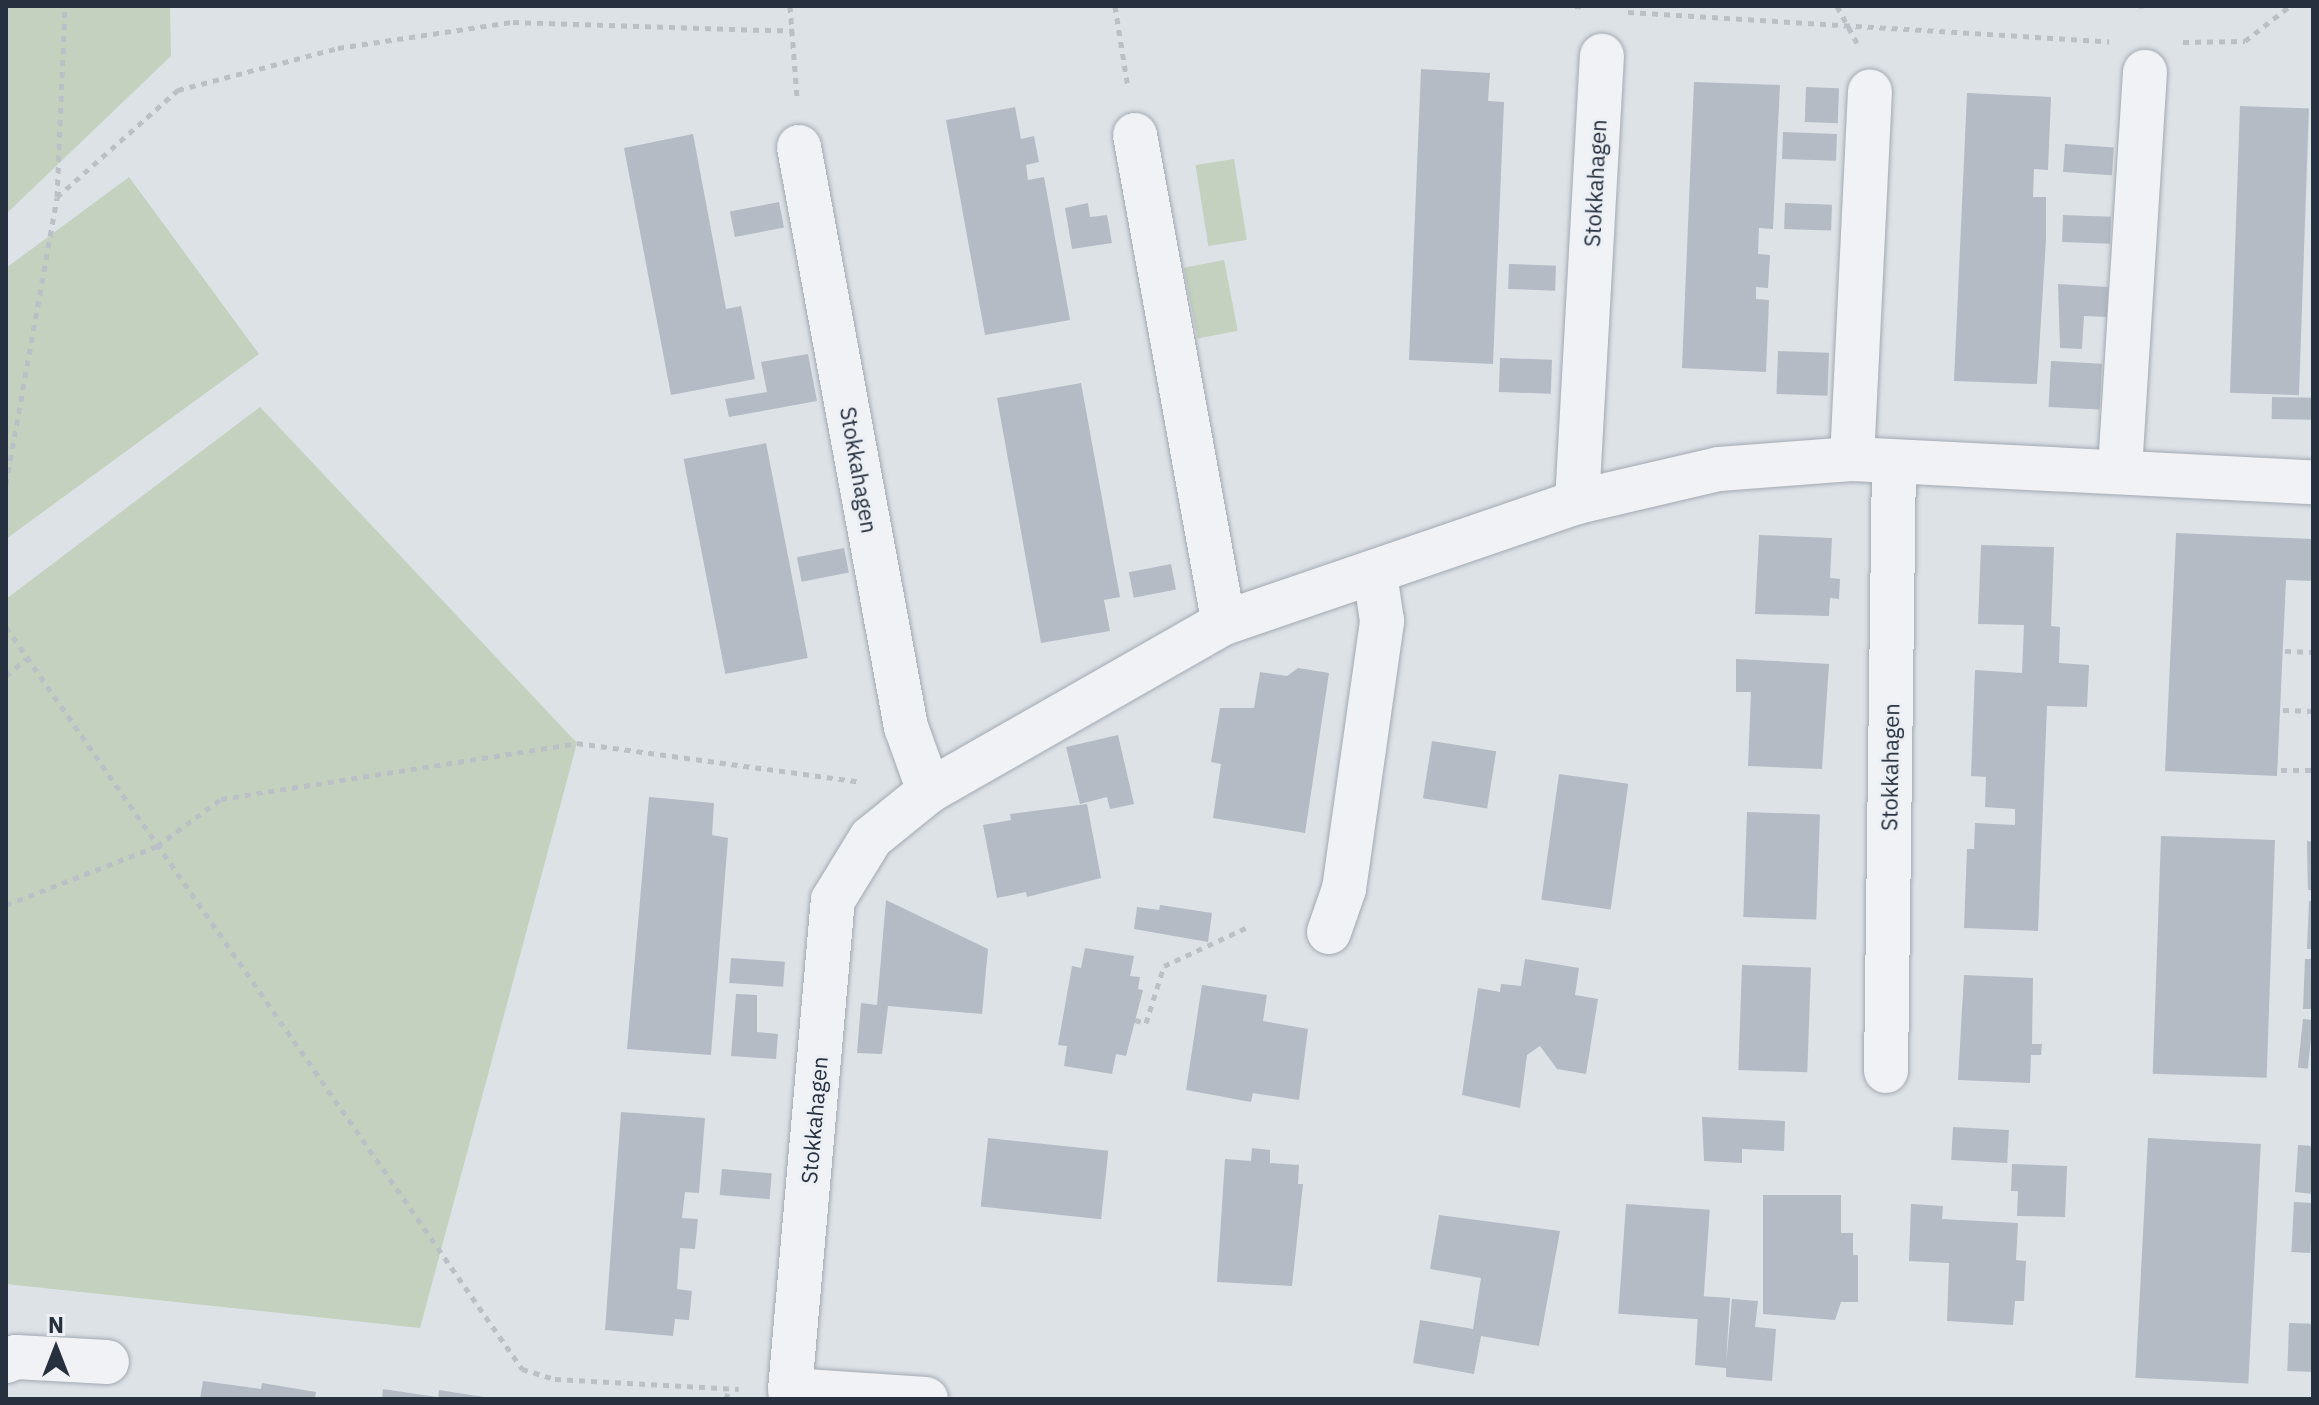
<!DOCTYPE html>
<html>
<head>
<meta charset="utf-8">
<style>
	body { margin:0 }
	#map { position:relative; width:2319px; height:1405px; overflow:hidden; background:#dde2e7; font-family:"IBM Plex Sans",sans-serif }
	div>[style] { position:absolute }
	.green>* { inset:0; background:#c4d1be; transform-origin:0 0 }
	.building>* { inset:0; background:#b4bbc4; transform-origin:0 0 }
	.path>* { height:5px; margin-top:-2.5px; transform-origin:0; background:repeating-linear-gradient(90deg,#bbc0c6 0 6px,transparent 0 12px) }
	.roads { filter:drop-shadow(0 0 2px #a2a9b1) drop-shadow(0 0 2px #a2a9b1) }
	.street>* { height:44px; margin:-22px; padding:0 22px; transform-origin:22px; border-radius:22px; background:#f0f2f6 }
	span { translate:-50% -50%; white-space:nowrap; text-align:center; line-height:1.15; -webkit-text-stroke:6px #ecf0f5; paint-order:stroke }
	.street-label { font-size:22px; color:#26303e }
	.frame { position:absolute; inset:0; border:8px solid #26303e; pointer-events:none }
	.north { position:absolute; left:16px; top:1309px; width:80px; height:80px; -webkit-text-stroke:6px #ecf0f5; paint-order:stroke; rotate:0deg; font-size:22px; font-weight:700; line-height:32px; text-align:center; color:#26303e }
	.north::after { content:''; display:block; margin:auto; width:28px; height:36px; background:#26303e; clip-path:polygon(50% 0,100% 100%,50% 72%,0 100%) }
</style>
</head>
<body>
<div id="map">
	<div class="green">
		<div style="clip-path:polygon(6px 6px,170px 6px,171px 56px,6px 214px)"></div>
		<div style="left:1234px;top:159px;width:82px;height:39px;rotate:81deg"></div>
		<div style="clip-path:polygon(129px 177px,259px 354px,6px 539px,6px 268px)"></div>
		<div style="left:1224px;top:260px;width:72px;height:41px;rotate:79deg"></div>
		<div style="clip-path:polygon(260px 407px,577px 743px,420px 1328px,6px 1284px,6px 599px)"></div>
	</div>
	<div class="building">
		<div style="clip-path:polygon(1421px 69px,1490px 73px,1488px 101px,1504px 102px,1493px 364px,1409px 360px)"></div>
		<div style="clip-path:polygon(1694px 82px,1780px 85px,1773px 229px,1759px 228px,1758px 254px,1770px 255px,1768px 288px,1756px 287px,1756px 299px,1769px 300px,1766px 372px,1682px 368px)"></div>
		<div style="left:1806px;top:87px;width:33px;height:35px;rotate:2deg"></div>
		<div style="clip-path:polygon(1967px 93px,2051px 97px,2048px 170px,2034px 169px,2033px 197px,2046px 197px,2046px 240px,2037px 384px,1954px 381px)"></div>
		<div style="left:2240px;top:106px;width:69px;height:287px;rotate:2deg"></div>
		<div style="clip-path:polygon(1015px 107px,1021px 139px,1034px 136px,1039px 162px,1026px 165px,1028px 180px,1044px 177px,1070px 320px,985px 335px,946px 120px)"></div>
		<div style="left:1783px;top:132px;width:54px;height:27px;rotate:2deg"></div>
		<div style="clip-path:polygon(693px 134px,726px 309px,741px 306px,755px 379px,671px 395px,624px 148px)"></div>
		<div style="left:2065px;top:144px;width:49px;height:28px;rotate:4deg"></div>
		<div style="left:779px;top:202px;width:26px;height:50px;rotate:79deg"></div>
		<div style="clip-path:polygon(1088px 203px,1090px 217px,1107px 215px,1112px 243px,1072px 249px,1065px 208px)"></div>
		<div style="left:1785px;top:203px;width:47px;height:26px;rotate:2deg"></div>
		<div style="left:2063px;top:215px;width:48px;height:27px;rotate:2deg"></div>
		<div style="left:1509px;top:264px;width:47px;height:25px;rotate:2deg"></div>
		<div style="clip-path:polygon(2058px 284px,2108px 287px,2107px 317px,2084px 316px,2082px 349px,2060px 348px)"></div>
		<div style="left:1778px;top:351px;width:51px;height:43px;rotate:2deg"></div>
		<div style="clip-path:polygon(808px 354px,817px 401px,729px 417px,725px 399px,767px 392px,761px 362px)"></div>
		<div style="left:1500px;top:358px;width:52px;height:34px;rotate:2deg"></div>
		<div style="left:2051px;top:361px;width:51px;height:46px;rotate:3deg"></div>
		<div style="clip-path:polygon(1081px 383px,1120px 597px,1104px 600px,1110px 631px,1041px 643px,997px 398px)"></div>
		<div style="left:2272px;top:397px;width:41px;height:22px;rotate:1deg"></div>
		<div style="left:766px;top:443px;width:219px;height:84px;rotate:79deg"></div>
		<div style="clip-path:polygon(2176px 533px,2313px 539px,2313px 581px,2286px 580px,2277px 776px,2165px 771px)"></div>
		<div style="clip-path:polygon(1759px 535px,1832px 538px,1830px 578px,1840px 579px,1839px 599px,1830px 598px,1829px 616px,1755px 614px)"></div>
		<div style="clip-path:polygon(1981px 545px,2054px 547px,2051px 626px,2060px 627px,2059px 663px,2089px 665px,2087px 707px,2047px 706px,2038px 931px,1964px 928px,1967px 849px,1974px 849px,1975px 823px,2015px 825px,2015px 809px,1985px 807px,1986px 777px,1971px 776px,1975px 670px,2022px 673px,2024px 625px,1978px 624px)"></div>
		<div style="left:844px;top:548px;width:25px;height:48px;rotate:79deg"></div>
		<div style="left:1171px;top:564px;width:26px;height:43px;rotate:79deg"></div>
		<div style="clip-path:polygon(1736px 659px,1829px 664px,1822px 769px,1748px 766px,1751px 692px,1736px 692px)"></div>
		<div style="clip-path:polygon(1298px 668px,1329px 673px,1305px 833px,1213px 818px,1221px 764px,1211px 762px,1220px 708px,1254px 708px,1260px 672px,1287px 676px)"></div>
		<div style="clip-path:polygon(1118px 735px,1134px 804px,1110px 809px,1107px 797px,1080px 804px,1066px 747px)"></div>
		<div style="left:1432px;top:741px;width:65px;height:58px;rotate:9deg"></div>
		<div style="left:1559px;top:774px;width:70px;height:127px;rotate:8deg"></div>
		<div style="clip-path:polygon(649px 797px,714px 803px,712px 835px,728px 838px,711px 1055px,627px 1049px)"></div>
		<div style="clip-path:polygon(1087px 804px,1101px 878px,1027px 897px,1026px 892px,997px 898px,983px 825px,1011px 820px,1010px 814px)"></div>
		<div style="left:1747px;top:812px;width:73px;height:105px;rotate:2deg"></div>
		<div style="left:2161px;top:836px;width:114px;height:238px;rotate:2deg"></div>
		<div style="clip-path:polygon(2307px 841px,2313px 842px,2313px 890px,2308px 890px)"></div>
		<div style="clip-path:polygon(886px 900px,988px 949px,982px 1014px,888px 1006px,882px 1054px,857px 1053px,861px 1003px,877px 1005px)"></div>
		<div style="clip-path:polygon(2309px 901px,2313px 901px,2313px 949px,2307px 949px)"></div>
		<div style="clip-path:polygon(1160px 905px,1212px 913px,1208px 942px,1134px 929px,1137px 907px,1159px 910px)"></div>
		<div style="clip-path:polygon(1085px 948px,1134px 956px,1130px 976px,1140px 977px,1138px 989px,1143px 990px,1126px 1056px,1116px 1054px,1112px 1074px,1064px 1066px,1067px 1046px,1058px 1045px,1072px 966px,1081px 968px)"></div>
		<div style="left:731px;top:958px;width:54px;height:25px;rotate:4deg"></div>
		<div style="clip-path:polygon(1525px 959px,1579px 968px,1575px 995px,1598px 999px,1586px 1074px,1557px 1069px,1540px 1046px,1527px 1055px,1520px 1108px,1462px 1095px,1478px 988px,1500px 992px,1501px 984px,1521px 986px)"></div>
		<div style="clip-path:polygon(2305px 959px,2313px 959px,2313px 1009px,2303px 1009px)"></div>
		<div style="left:1742px;top:965px;width:69px;height:105px;rotate:2deg"></div>
		<div style="clip-path:polygon(1964px 975px,2033px 978px,2032px 1044px,2042px 1044px,2041px 1055px,2031px 1055px,2030px 1083px,1958px 1080px)"></div>
		<div style="clip-path:polygon(1202px 985px,1267px 995px,1263px 1021px,1308px 1029px,1299px 1100px,1253px 1093px,1251px 1102px,1186px 1090px)"></div>
		<div style="clip-path:polygon(736px 994px,757px 995px,757px 1032px,778px 1034px,776px 1059px,731px 1056px)"></div>
		<div style="left:2303px;top:1019px;width:10px;height:49px;rotate:6deg"></div>
		<div style="clip-path:polygon(621px 1112px,705px 1118px,699px 1193px,685px 1192px,682px 1218px,698px 1219px,695px 1249px,680px 1248px,677px 1289px,692px 1291px,689px 1320px,675px 1319px,673px 1336px,605px 1330px)"></div>
		<div style="clip-path:polygon(1702px 1117px,1785px 1121px,1784px 1151px,1742px 1149px,1742px 1163px,1704px 1161px)"></div>
		<div style="left:1953px;top:1127px;width:56px;height:33px;rotate:3deg"></div>
		<div style="left:988px;top:1138px;width:121px;height:69px;rotate:6deg"></div>
		<div style="left:2148px;top:1138px;width:113px;height:240px;rotate:3deg"></div>
		<div style="clip-path:polygon(2298px 1145px,2313px 1146px,2313px 1194px,2295px 1192px)"></div>
		<div style="clip-path:polygon(1252px 1148px,1270px 1150px,1270px 1163px,1299px 1165px,1298px 1184px,1303px 1184px,1292px 1286px,1217px 1282px,1225px 1159px,1251px 1161px)"></div>
		<div style="clip-path:polygon(2012px 1164px,2067px 1166px,2065px 1217px,2017px 1216px,2018px 1191px,2011px 1191px)"></div>
		<div style="left:722px;top:1169px;width:50px;height:26px;rotate:5deg"></div>
		<div style="clip-path:polygon(1763px 1195px,1841px 1195px,1841px 1233px,1853px 1233px,1853px 1255px,1858px 1255px,1858px 1302px,1841px 1302px,1835px 1320px,1763px 1314px)"></div>
		<div style="left:2294px;top:1202px;width:19px;height:50px;rotate:3deg"></div>
		<div style="left:1626px;top:1204px;width:84px;height:110px;rotate:4deg"></div>
		<div style="clip-path:polygon(1911px 1204px,1943px 1206px,1942px 1219px,2018px 1223px,2016px 1260px,2026px 1261px,2024px 1301px,2015px 1301px,2013px 1325px,1947px 1321px,1949px 1263px,1909px 1261px)"></div>
		<div style="clip-path:polygon(1439px 1215px,1560px 1231px,1539px 1346px,1481px 1336px,1474px 1374px,1413px 1363px,1420px 1320px,1473px 1329px,1481px 1278px,1430px 1269px)"></div>
		<div style="clip-path:polygon(1699px 1296px,1730px 1298px,1726px 1365px,1732px 1299px,1758px 1301px,1755px 1327px,1776px 1329px,1772px 1381px,1726px 1377px,1726px 1368px,1695px 1365px)"></div>
		<div style="left:2289px;top:1323px;width:24px;height:48px;rotate:2deg"></div>
		<div style="clip-path:polygon(203px 1381px,261px 1389px,262px 1383px,316px 1392px,315px 1399px,200px 1399px)"></div>
		<div style="clip-path:polygon(383px 1389px,437px 1397px,437px 1399px,382px 1399px)"></div>
		<div style="clip-path:polygon(439px 1390px,484px 1397px,484px 1399px,438px 1399px)"></div>
	</div>
	<div class="path">
		<div style="left:790px;top:6px;width:91px;rotate:85.6deg"></div>
		<div style="left:1115px;top:6px;width:83px;rotate:81deg"></div>
		<div style="left:1575px;top:6px;width:11px;rotate:5deg"></div>
		<div style="left:1837px;top:6px;width:42px;rotate:61.6deg"></div>
		<div style="left:2141px;top:6px;width:2px;rotate:90deg"></div>
		<div style="left:1628px;top:12px;width:482px;rotate:3.5deg"></div>
		<div style="left:2183px;top:42px;width:62px;rotate:-0.9deg"></div>
		<div style="left:2245px;top:41px;width:57px;rotate:-37.9deg"></div>
		<div style="left:57px;top:197px;width:162px;rotate:-41.5deg"></div>
		<div style="left:178px;top:90px;width:165px;rotate:-14.7deg"></div>
		<div style="left:338px;top:48px;width:177px;rotate:-8.5deg"></div>
		<div style="left:513px;top:22px;width:281px;rotate:1.8deg"></div>
		<div style="left:6px;top:484px;width:291px;rotate:-79.9deg"></div>
		<div style="left:57px;top:197px;width:191px;rotate:-87.6deg"></div>
		<div style="left:6px;top:627px;width:904px;rotate:55.18deg"></div>
		<div style="left:522px;top:1369px;width:34px;rotate:17deg"></div>
		<div style="left:555px;top:1379px;width:184px;rotate:3.1deg"></div>
		<div style="left:2285px;top:651px;width:28px;rotate:2deg"></div>
		<div style="left:6px;top:676px;width:26px;rotate:-40deg"></div>
		<div style="left:2283px;top:710px;width:30px;rotate:2deg"></div>
		<div style="left:2281px;top:770px;width:32px"></div>
		<div style="left:6px;top:905px;width:162px;rotate:-21.3deg"></div>
		<div style="left:157px;top:846px;width:79px;rotate:-36.3deg"></div>
		<div style="left:221px;top:799px;width:360px;rotate:-8.9deg"></div>
		<div style="left:577px;top:743px;width:286px;rotate:7.8deg"></div>
		<div style="left:1135px;top:1020px;width:11px;rotate:15deg"></div>
		<div style="left:1146px;top:1023px;width:60px;rotate:-72.5deg"></div>
		<div style="left:1164px;top:966px;width:90px;rotate:-24.9deg"></div>
		<div style="left:726px;top:1399px;width:10px;rotate:-73deg"></div>
	</div>
	<div class="roads">
		<div class="street">
			<div style="left:1135px;top:135px;width:496px;rotate:79.7deg"></div>
			<div style="left:799px;top:147px;width:590px;rotate:79.55deg"></div>
			<div style="left:906px;top:727px;width:68px;rotate:70.2deg"></div>
			<div style="left:1852px;top:459px;width:368px;rotate:-87.2deg"></div>
			<div style="left:2120px;top:469px;width:398px;rotate:-86.4deg"></div>
			<div style="left:1577px;top:502px;width:447px;rotate:-86.8deg"></div>
			<div style="left:1329px;top:932px;width:46px;rotate:-70.8deg"></div>
			<div style="left:1344px;top:889px;width:271px;rotate:-81.9deg"></div>
			<div style="left:1382px;top:621px;width:48px;rotate:-98.5deg"></div>
			<div style="left:1886px;top:1071px;width:609px;rotate:-89.25deg"></div>
			<div style="left:6px;top:1361px;width:11px;rotate:-22deg"></div>
			<div style="left:16px;top:1357px;width:91px;rotate:3.1deg"></div>
			<div style="left:926px;top:1399px;width:136px;rotate:-176.2deg"></div>
			<div style="left:790px;top:1390px;width:492px;rotate:-85deg"></div>
			<div style="left:833px;top:900px;width:73px;rotate:-58.5deg"></div>
			<div style="left:871px;top:838px;width:75px;rotate:-39deg"></div>
			<div style="left:929px;top:791px;width:339px;rotate:-29.7deg"></div>
			<div style="left:1224px;top:623px;width:373px;rotate:-18.9deg"></div>
			<div style="left:1577px;top:502px;width:146px;rotate:-13.1deg"></div>
			<div style="left:1719px;top:469px;width:133px;rotate:-4.3deg"></div>
			<div style="left:1852px;top:459px;width:462px;rotate:2.9deg"></div>
		</div>
	</div>
	<div class="street-label">
		<span style="left:1595px;top:183px;rotate:-87deg">Stokkahagen</span>
		<span style="left:859px;top:470px;rotate:80deg">Stokkahagen</span>
		<span style="left:1890px;top:767px;rotate:-89deg">Stokkahagen</span>
		<span style="left:814px;top:1120px;rotate:-85deg">Stokkahagen</span>
	</div>
	<div class="frame"></div>
	<div class="north">N</div>
</div>
</body>
</html>
